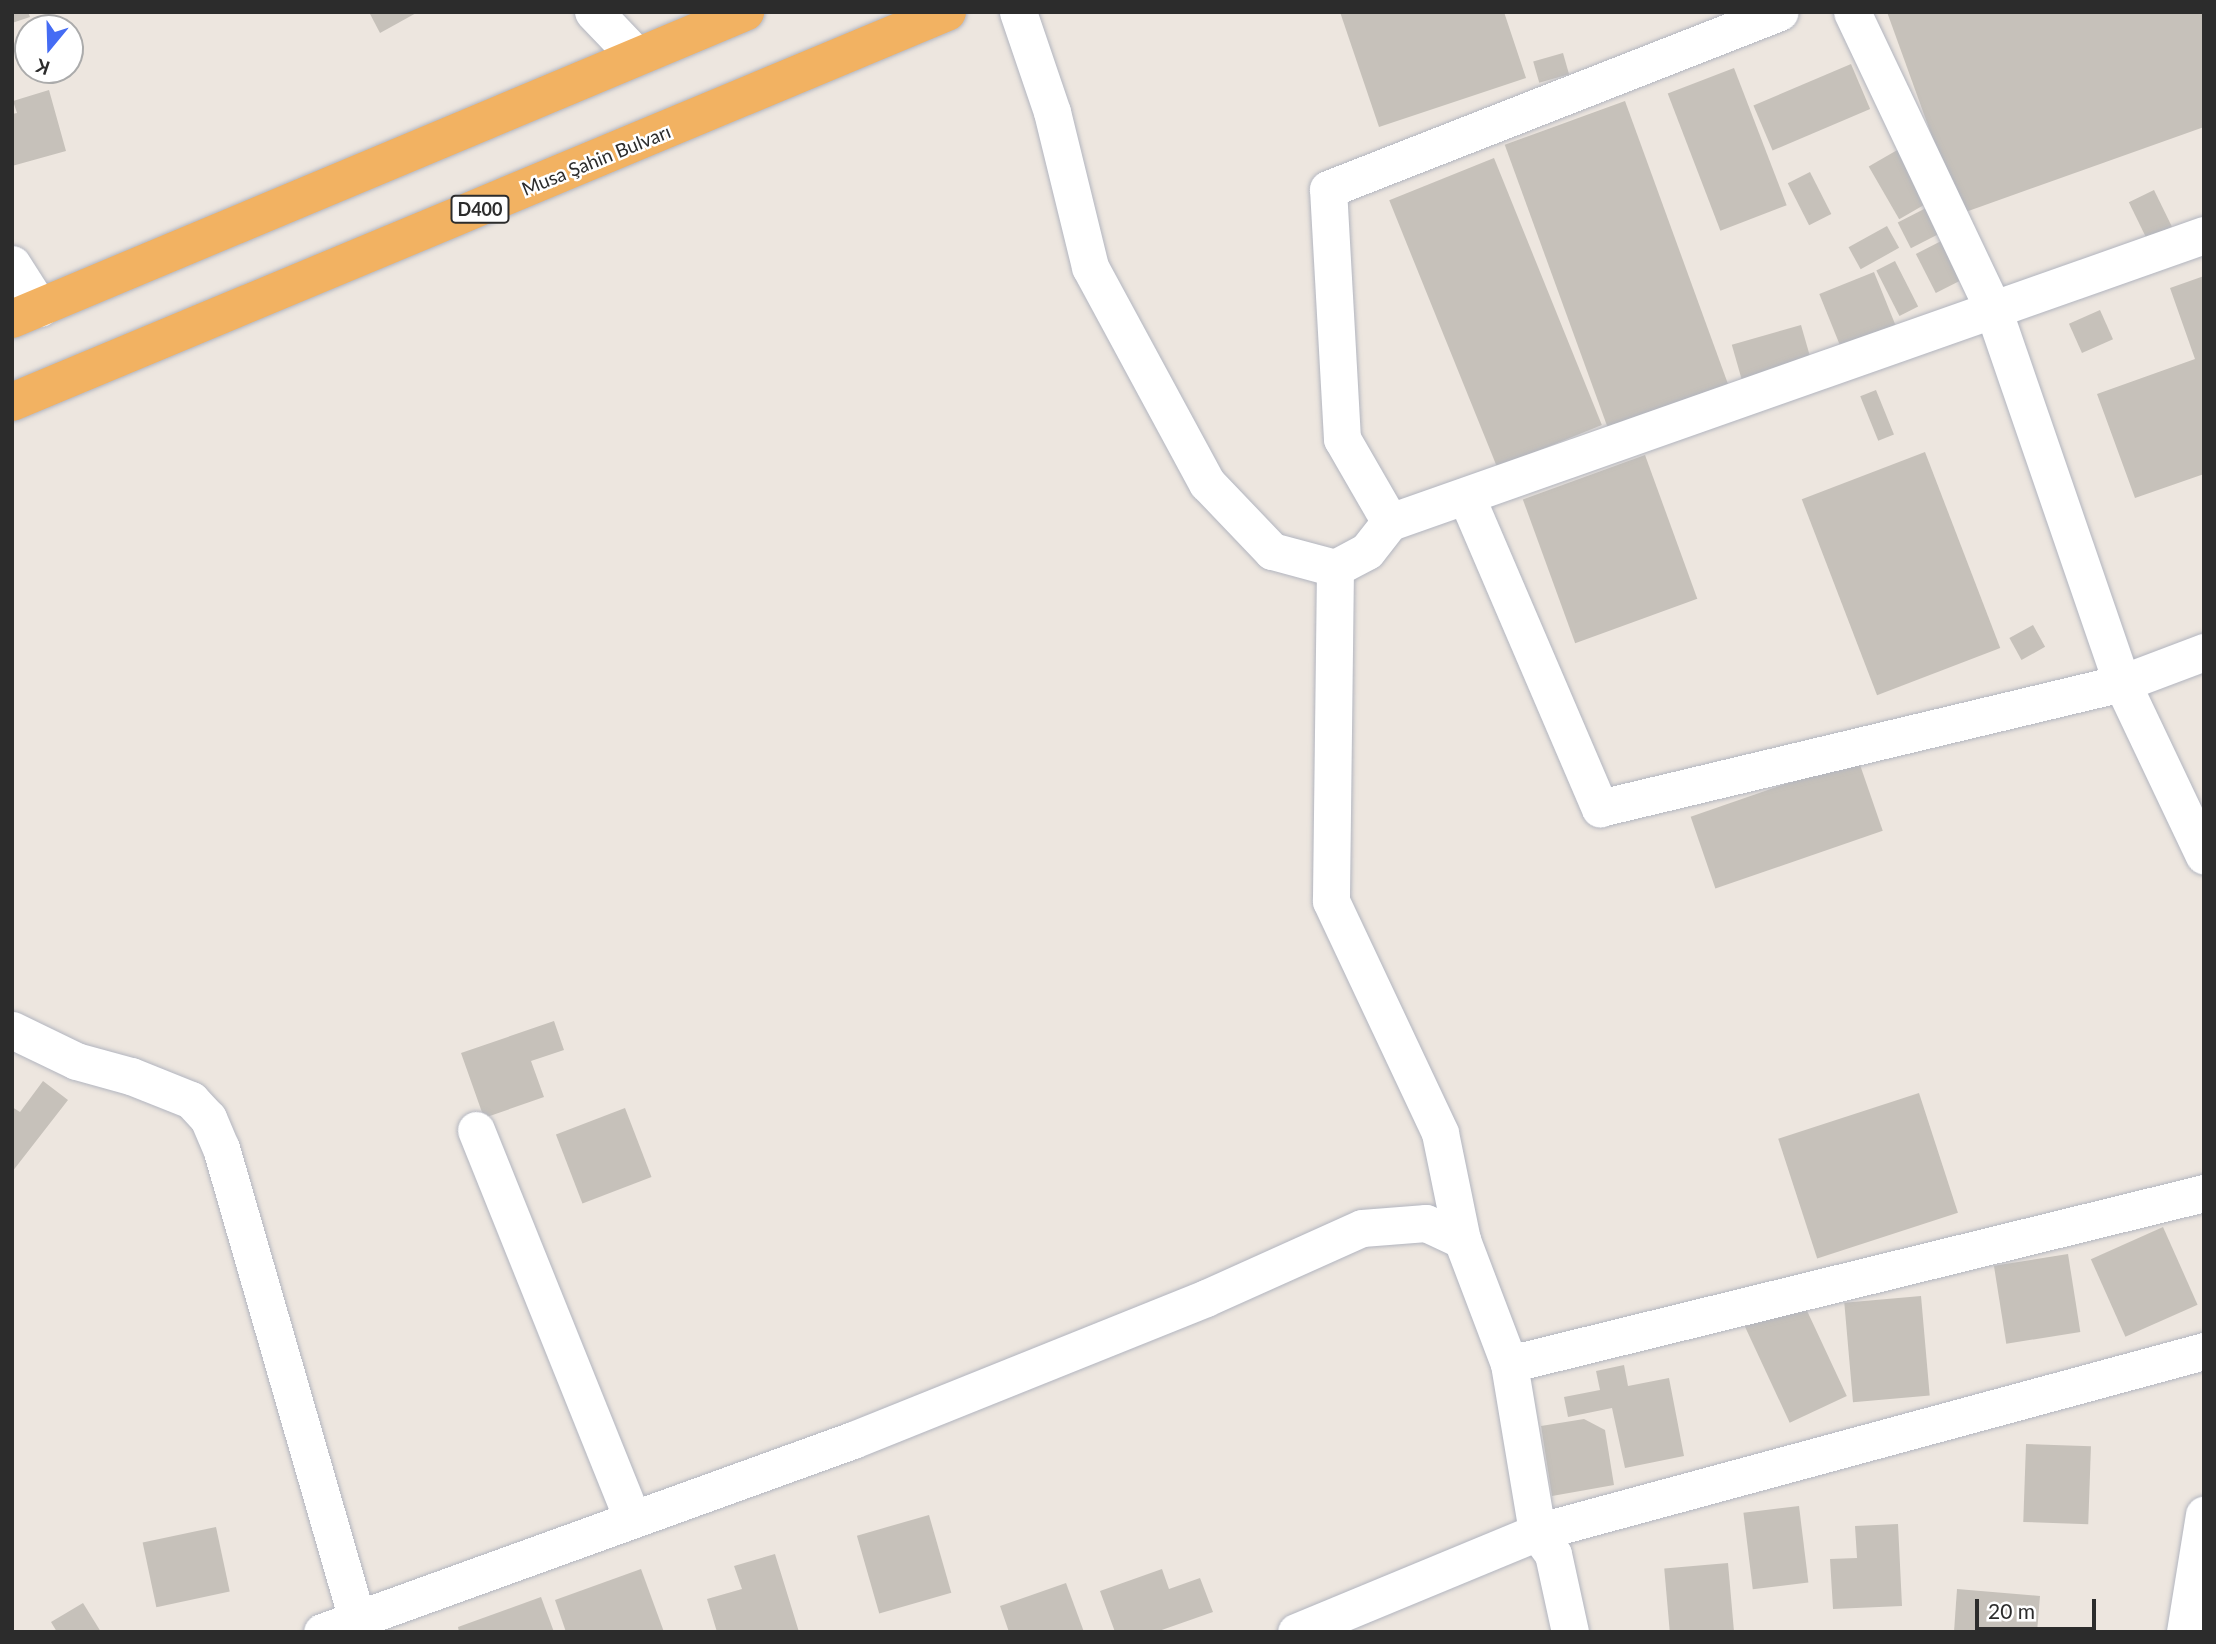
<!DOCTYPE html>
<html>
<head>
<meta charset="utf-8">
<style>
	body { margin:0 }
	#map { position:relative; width:2216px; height:1644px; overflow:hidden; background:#ede6df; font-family:Lato,sans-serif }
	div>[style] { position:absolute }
	.building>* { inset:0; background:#c6c1ba; transform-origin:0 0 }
	.roads { filter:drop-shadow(0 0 2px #b2b5bf) drop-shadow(0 0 2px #b2b5bf) }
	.minor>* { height:37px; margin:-18.5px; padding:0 18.5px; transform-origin:18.5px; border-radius:18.5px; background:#fff }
	.tertiary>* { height:38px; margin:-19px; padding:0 19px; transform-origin:19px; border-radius:19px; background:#fff }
	.trunk>* { height:38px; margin:-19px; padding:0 19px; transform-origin:19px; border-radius:19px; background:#f2b262 }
	span { translate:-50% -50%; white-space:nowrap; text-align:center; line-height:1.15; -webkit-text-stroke:5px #fff; paint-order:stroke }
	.shield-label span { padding:2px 5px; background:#fff; border:2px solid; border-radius:5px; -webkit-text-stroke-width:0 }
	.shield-label { font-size:18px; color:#2c2c2c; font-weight:700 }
	.street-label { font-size:19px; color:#2c2c2c }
	.frame { position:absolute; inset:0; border:14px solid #2c2c2c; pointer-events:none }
	.north { position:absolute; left:14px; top:14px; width:70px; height:70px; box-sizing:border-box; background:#fff; border:2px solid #ababab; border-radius:50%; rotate:199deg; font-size:19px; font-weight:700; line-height:28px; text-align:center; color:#2c2c2c }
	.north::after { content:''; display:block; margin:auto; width:24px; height:32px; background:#456cf4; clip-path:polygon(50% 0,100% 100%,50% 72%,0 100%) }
	.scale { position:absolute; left:1975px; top:1599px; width:121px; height:32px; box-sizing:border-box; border:4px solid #2c2c2c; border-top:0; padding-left:9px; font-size:21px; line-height:24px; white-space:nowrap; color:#2c2c2c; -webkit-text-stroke:5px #fff; paint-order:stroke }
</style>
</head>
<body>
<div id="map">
	<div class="building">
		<div style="clip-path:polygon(12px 12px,28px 12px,30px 17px,12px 23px)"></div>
		<div style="clip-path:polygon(369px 12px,418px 12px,380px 33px)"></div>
		<div style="clip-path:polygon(1340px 12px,1504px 12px,1526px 78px,1379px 127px)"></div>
		<div style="clip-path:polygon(1887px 12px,2204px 12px,2204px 127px,1960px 214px)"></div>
		<div style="left:1563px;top:53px;width:22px;height:31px;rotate:74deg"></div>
		<div style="left:1851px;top:64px;width:49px;height:106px;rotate:67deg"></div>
		<div style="left:1734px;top:68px;width:147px;height:71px;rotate:69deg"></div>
		<div style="clip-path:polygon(49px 90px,66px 151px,12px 166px,12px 114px,17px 113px,13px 101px)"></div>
		<div style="left:1625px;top:101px;width:302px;height:128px;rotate:70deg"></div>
		<div style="left:1899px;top:149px;width:61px;height:35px;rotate:60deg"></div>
		<div style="left:1494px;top:158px;width:288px;height:113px;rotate:68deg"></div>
		<div style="left:1810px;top:172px;width:47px;height:25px;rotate:63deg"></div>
		<div style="left:2154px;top:190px;width:41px;height:28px;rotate:64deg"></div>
		<div style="left:1928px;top:207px;width:29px;height:34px;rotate:63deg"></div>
		<div style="left:1887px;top:226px;width:25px;height:44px;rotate:61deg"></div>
		<div style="left:1947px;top:238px;width:44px;height:35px;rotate:63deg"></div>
		<div style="left:1895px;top:261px;width:51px;height:21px;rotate:63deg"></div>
		<div style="left:1874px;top:272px;width:61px;height:59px;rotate:68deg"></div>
		<div style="clip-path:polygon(2204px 276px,2204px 474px,2135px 498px,2097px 394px,2195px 359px,2170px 288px)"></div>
		<div style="left:2100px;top:310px;width:32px;height:34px;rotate:66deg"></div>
		<div style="left:1801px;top:325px;width:43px;height:72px;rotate:74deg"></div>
		<div style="left:1876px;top:390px;width:48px;height:17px;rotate:68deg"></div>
		<div style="left:1925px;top:452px;width:210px;height:132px;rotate:69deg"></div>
		<div style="left:1645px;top:455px;width:153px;height:130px;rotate:70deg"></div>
		<div style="left:2033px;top:625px;width:25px;height:27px;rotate:61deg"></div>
		<div style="left:1858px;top:759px;width:76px;height:177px;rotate:71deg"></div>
		<div style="clip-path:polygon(554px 1021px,564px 1050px,531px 1061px,544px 1097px,484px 1118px,461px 1053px)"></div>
		<div style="clip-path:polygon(43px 1081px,68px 1100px,12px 1172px,12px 1107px,20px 1112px)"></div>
		<div style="left:1919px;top:1093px;width:126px;height:148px;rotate:72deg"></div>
		<div style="left:625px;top:1108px;width:74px;height:74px;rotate:69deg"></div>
		<div style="left:2163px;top:1227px;width:85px;height:79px;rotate:66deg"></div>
		<div style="left:2068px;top:1254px;width:79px;height:75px;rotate:81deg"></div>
		<div style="left:1921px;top:1296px;width:100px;height:77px;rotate:85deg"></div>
		<div style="left:1802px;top:1300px;width:106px;height:63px;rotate:65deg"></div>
		<div style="clip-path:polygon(1624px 1365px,1628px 1386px,1669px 1378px,1684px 1456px,1625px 1468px,1612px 1408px,1568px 1417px,1564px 1397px,1600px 1390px,1596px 1371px)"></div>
		<div style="clip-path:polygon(1584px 1419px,1605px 1430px,1614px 1485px,1552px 1496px,1541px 1426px)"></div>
		<div style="left:2026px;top:1444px;width:65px;height:78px;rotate:2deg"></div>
		<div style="left:1799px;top:1506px;width:77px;height:56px;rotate:83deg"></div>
		<div style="left:929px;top:1515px;width:81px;height:75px;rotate:74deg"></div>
		<div style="clip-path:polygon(1898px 1524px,1902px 1606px,1833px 1609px,1830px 1559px,1857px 1558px,1855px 1526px)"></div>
		<div style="left:216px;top:1527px;width:66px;height:75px;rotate:78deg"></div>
		<div style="clip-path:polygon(775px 1554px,799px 1632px,717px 1632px,707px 1599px,742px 1589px,734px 1566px)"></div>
		<div style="left:1728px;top:1563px;width:69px;height:64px;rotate:85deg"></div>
		<div style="clip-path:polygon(641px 1569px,664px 1632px,566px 1632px,555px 1600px)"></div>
		<div style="clip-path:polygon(1162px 1569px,1169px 1589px,1200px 1578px,1213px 1612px,1156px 1632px,1115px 1632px,1100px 1591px)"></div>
		<div style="clip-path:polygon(1066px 1583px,1084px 1632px,1009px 1632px,1000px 1606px)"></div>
		<div style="clip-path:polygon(1957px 1589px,2040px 1596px,2037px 1632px,1954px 1632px)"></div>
		<div style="clip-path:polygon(541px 1597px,554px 1632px,459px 1632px,458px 1627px)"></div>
		<div style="clip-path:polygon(83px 1603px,101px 1632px,57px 1632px,51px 1622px)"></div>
	</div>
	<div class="roads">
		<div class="minor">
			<div style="left:1018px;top:12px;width:106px;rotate:71.2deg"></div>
			<div style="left:1052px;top:112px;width:160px;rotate:76.2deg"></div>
			<div style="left:1090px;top:267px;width:246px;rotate:61.6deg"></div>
			<div style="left:1207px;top:483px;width:94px;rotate:46.3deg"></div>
			<div style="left:1272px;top:551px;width:65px;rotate:15.1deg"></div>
			<div style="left:1335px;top:568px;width:36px;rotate:-28deg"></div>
			<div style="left:1367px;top:551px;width:37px;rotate:-52deg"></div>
			<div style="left:1390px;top:522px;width:863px;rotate:-19.42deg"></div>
			<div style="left:1852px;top:12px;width:329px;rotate:64.6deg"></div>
			<div style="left:1993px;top:309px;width:396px;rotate:71deg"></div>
			<div style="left:2122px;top:683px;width:191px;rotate:64.6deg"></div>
			<div style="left:12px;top:264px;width:52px;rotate:57.5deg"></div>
			<div style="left:1466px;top:496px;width:340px;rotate:66.8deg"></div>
			<div style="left:1600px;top:808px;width:537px;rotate:-13.47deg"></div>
			<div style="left:2122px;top:683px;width:88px;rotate:-20.7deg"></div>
			<div style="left:1390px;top:522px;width:96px;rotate:-120deg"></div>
			<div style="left:1342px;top:439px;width:250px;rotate:-93.2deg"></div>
			<div style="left:1328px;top:189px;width:485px;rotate:-21.4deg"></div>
			<div style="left:1335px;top:568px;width:333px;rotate:90.7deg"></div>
			<div style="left:1331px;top:901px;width:256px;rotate:64.8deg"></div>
			<div style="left:1440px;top:1133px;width:109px;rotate:78.4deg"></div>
			<div style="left:1462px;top:1240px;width:133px;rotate:69.2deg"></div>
			<div style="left:1509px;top:1364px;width:170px;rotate:80.5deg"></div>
			<div style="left:1537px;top:1532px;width:27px;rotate:54deg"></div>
			<div style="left:1553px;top:1554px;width:80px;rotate:77.7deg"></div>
			<div style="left:12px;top:1030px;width:71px;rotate:25.8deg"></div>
			<div style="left:76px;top:1061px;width:57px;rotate:15.3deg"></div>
			<div style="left:131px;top:1076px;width:65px;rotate:21.8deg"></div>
			<div style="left:191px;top:1100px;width:25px;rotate:47deg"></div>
			<div style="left:208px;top:1118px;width:33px;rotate:67deg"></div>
			<div style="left:221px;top:1148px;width:489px;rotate:73.9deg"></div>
			<div style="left:476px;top:1130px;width:419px;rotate:68.1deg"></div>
			<div style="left:1509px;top:1364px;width:716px;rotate:-13.82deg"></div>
			<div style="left:322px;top:1632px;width:565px;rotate:-19.88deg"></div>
			<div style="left:853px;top:1440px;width:380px;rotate:-21.9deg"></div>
			<div style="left:1206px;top:1298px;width:171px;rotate:-24.2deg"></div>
			<div style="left:1362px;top:1228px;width:64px;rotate:-4.5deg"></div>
			<div style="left:1426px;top:1223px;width:40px;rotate:25deg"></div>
			<div style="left:1296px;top:1632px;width:261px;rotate:-22.5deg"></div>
			<div style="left:1537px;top:1532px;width:691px;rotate:-15.18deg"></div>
			<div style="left:2185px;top:1632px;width:119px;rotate:-80.8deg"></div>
		</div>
		<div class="tertiary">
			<div style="left:594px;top:12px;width:61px;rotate:46.3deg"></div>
		</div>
		<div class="trunk">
			<div style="left:12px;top:319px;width:795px;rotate:-22.73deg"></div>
			<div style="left:12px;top:402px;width:1013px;rotate:-22.64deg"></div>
		</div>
	</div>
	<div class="shield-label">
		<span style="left:480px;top:209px">D400</span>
	</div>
	<div class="street-label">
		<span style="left:596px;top:160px;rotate:-22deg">Musa Şahin Bulvarı</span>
	</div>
	<div class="frame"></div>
	<div class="north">K</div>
	<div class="scale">20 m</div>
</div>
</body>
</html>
